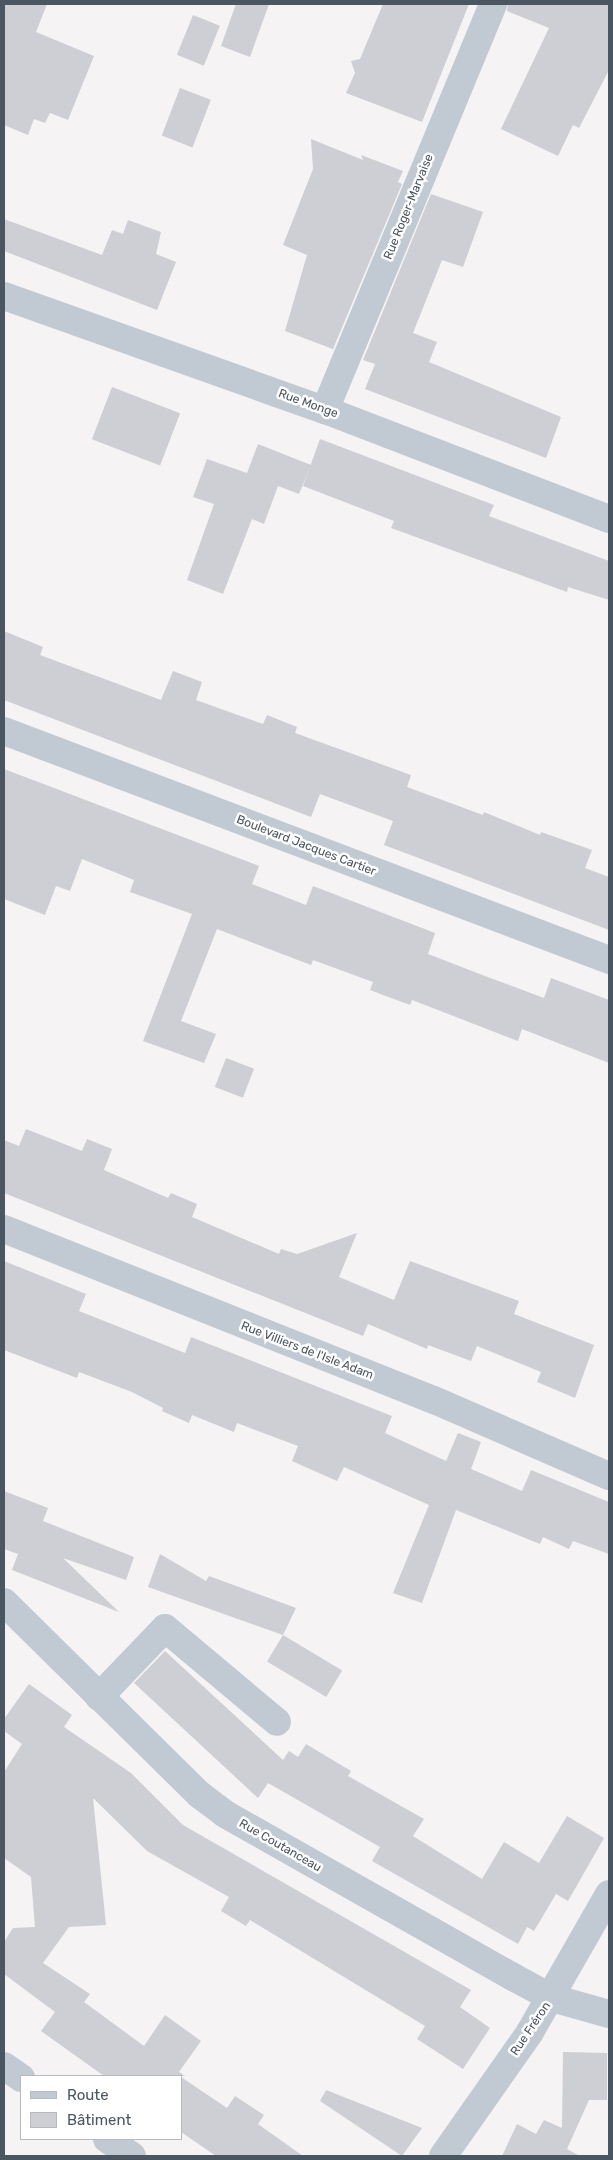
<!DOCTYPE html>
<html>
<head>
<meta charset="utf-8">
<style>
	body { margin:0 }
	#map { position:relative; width:613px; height:2160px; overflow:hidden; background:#f5f3f3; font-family:Rubik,sans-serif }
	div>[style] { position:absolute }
	.building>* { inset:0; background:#cdcfd5; transform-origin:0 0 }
	.minor>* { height:28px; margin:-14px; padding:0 14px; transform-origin:14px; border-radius:14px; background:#c1cad2 }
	span { translate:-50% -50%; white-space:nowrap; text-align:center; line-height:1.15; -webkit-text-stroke:5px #fff; paint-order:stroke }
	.street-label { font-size:12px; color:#4a5661 }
	.frame { position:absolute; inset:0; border:5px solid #4a5661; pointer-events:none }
	.legend { position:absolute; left:20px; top:2075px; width:162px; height:65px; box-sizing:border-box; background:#fff; border:1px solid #b7bbc0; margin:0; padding:6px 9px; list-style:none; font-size:15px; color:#4a5661 }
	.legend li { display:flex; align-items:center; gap:10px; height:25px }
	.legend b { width:25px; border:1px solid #b7bbc0 }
</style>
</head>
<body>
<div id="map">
	<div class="building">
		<div style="clip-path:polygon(4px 4px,47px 4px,36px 32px,94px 56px,68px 120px,50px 113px,45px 123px,34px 119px,28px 135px,4px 125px)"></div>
		<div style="clip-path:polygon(236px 4px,269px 4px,250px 57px,221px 46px)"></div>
		<div style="clip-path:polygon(383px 4px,469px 4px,422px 122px,346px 93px,355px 73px,351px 61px,360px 59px)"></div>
		<div style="clip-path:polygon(508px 4px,609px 4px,609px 70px,579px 128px,573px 125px,558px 156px,501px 129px,549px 28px,507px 11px)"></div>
		<div style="left:193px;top:15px;width:29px;height:43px;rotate:22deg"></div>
		<div style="left:180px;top:88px;width:33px;height:51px;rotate:21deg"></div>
		<div style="clip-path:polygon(311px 139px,363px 160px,361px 155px,403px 171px,398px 182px,402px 184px,333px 349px,285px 331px,307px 255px,283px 245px,313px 169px)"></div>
		<div style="clip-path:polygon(431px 194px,483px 212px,463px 267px,442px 260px,413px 333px,437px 342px,429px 362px,561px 417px,546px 458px,365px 389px,375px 364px,363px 360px)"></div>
		<div style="clip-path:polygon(4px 219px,102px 255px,112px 230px,123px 234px,128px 220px,161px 232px,156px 254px,176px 262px,157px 310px,4px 251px)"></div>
		<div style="left:112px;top:387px;width:73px;height:56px;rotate:21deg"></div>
		<div style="clip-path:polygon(320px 439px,494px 505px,489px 516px,609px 561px,609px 600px,568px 587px,567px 592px,391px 528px,394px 521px,303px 486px)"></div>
		<div style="clip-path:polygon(258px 444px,311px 465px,299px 494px,278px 486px,264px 524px,252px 519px,223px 594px,187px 580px,214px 504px,193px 497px,207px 459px,247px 473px)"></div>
		<div style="clip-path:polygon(4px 631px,43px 647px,40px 655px,161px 700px,173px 671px,202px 682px,196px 700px,263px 724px,267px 715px,297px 727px,295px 733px,411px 775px,407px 787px,483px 815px,484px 812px,540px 835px,541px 832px,592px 850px,585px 868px,609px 877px,609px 930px,384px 845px,393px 821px,320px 794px,311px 817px,4px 700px)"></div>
		<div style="clip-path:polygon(4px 769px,259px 866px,252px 884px,306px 905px,313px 886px,435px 933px,428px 954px,485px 976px,544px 998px,551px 978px,609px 1000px,609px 1063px,522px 1029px,518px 1041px,412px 1000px,410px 1005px,370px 990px,373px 982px,313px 960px,311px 965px,217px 929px,181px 1021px,216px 1034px,204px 1063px,143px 1041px,192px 914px,130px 892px,134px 880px,82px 859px,70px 891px,56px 886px,45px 915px,4px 899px)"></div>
		<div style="left:226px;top:1058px;width:30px;height:31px;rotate:21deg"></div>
		<div style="clip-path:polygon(26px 1129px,82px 1151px,87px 1139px,112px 1149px,104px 1170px,168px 1198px,171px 1193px,197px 1204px,192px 1217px,279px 1254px,281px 1249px,297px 1254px,357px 1233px,339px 1277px,394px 1300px,410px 1261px,519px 1301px,514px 1314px,594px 1345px,575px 1398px,537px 1382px,541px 1372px,477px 1346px,471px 1361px,428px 1345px,427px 1349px,368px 1324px,363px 1336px,4px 1193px,4px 1140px,19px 1146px)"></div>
		<div style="clip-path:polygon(4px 1261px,86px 1294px,79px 1311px,185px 1353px,191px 1337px,392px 1416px,385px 1433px,446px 1461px,458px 1433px,481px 1442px,471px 1469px,522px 1491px,531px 1470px,609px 1502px,609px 1554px,573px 1541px,569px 1549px,543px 1537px,540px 1544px,456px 1510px,422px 1603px,393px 1593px,429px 1505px,344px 1467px,337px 1481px,292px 1461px,298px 1446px,237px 1423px,234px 1432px,192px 1415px,189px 1423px,162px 1411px,163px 1408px,132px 1392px,79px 1372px,77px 1378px,4px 1350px)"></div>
		<div style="clip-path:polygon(4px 1491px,48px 1508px,43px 1521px,134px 1557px,126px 1580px,63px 1558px,119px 1612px,12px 1570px,18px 1554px,4px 1549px)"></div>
		<div style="clip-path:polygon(160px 1554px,206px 1581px,209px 1576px,296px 1608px,283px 1635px,148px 1587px)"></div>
		<div style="left:283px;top:1635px;width:69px;height:31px;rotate:31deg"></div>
		<div style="clip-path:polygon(165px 1651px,283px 1760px,289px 1751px,298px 1757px,306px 1744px,351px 1771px,348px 1776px,424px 1819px,413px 1836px,482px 1879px,504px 1842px,539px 1863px,567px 1816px,604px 1838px,568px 1901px,556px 1894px,534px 1931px,527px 1927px,518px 1944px,372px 1861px,380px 1847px,268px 1783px,258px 1798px,134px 1683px)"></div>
		<div style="clip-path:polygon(29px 1684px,72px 1715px,64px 1727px,131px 1773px,183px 1825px,471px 1990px,460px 2007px,490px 2028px,463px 2069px,417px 2039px,425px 2026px,250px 1920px,246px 1926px,221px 1911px,229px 1897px,147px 1851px,93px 1798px,106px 1925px,69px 1927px,43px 1963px,90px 1994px,84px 2002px,144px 2046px,165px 2015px,201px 2041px,179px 2072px,185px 2076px,104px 2076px,41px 2031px,55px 2012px,4px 1974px,4px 1942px,13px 1928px,35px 1927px,31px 1877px,4px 1858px,4px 1772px,22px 1744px,4px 1731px,4px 1719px)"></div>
		<div style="clip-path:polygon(563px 2052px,607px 2053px,607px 2100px,589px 2100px,567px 2149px,580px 2156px,502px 2156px,517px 2124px,536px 2134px,544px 2120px,562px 2128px)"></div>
		<div style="clip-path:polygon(181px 2077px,227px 2108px,235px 2096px,264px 2115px,258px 2124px,303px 2156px,216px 2156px,181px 2132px)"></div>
		<div style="clip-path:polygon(326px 2090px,422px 2128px,402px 2156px,320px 2101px)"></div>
	</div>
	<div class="minor">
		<div style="left:4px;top:296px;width:341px;rotate:19.6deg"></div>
		<div style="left:325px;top:410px;width:304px;rotate:21deg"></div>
		<div style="left:325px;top:410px;width:439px;rotate:-67.5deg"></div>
		<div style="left:4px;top:731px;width:647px;rotate:20.73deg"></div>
		<div style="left:4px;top:1229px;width:463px;rotate:21.7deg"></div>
		<div style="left:434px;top:1400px;width:191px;rotate:23.5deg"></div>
		<div style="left:4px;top:1602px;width:275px;rotate:44.6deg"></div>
		<div style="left:200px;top:1795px;width:31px;rotate:37deg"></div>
		<div style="left:225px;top:1814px;width:333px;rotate:29.5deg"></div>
		<div style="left:515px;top:1978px;width:42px;rotate:28.4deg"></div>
		<div style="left:552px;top:1998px;width:59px;rotate:15.7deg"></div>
		<div style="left:99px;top:1697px;width:95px;rotate:-46.3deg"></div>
		<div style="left:165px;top:1628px;width:146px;rotate:40deg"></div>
		<div style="left:4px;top:2066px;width:21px;rotate:35deg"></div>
		<div style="left:107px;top:2139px;width:30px;rotate:34deg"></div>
		<div style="left:443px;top:2156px;width:151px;rotate:-54.9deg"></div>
		<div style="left:530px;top:2032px;width:159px;rotate:-60.2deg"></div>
	</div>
	<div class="street-label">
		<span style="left:409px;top:207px;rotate:-68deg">Rue Roger-Marvaise</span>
		<span style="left:308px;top:404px;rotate:20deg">Rue Monge</span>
		<span style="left:306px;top:846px;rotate:21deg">Boulevard Jacques Cartier</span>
		<span style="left:307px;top:1351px;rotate:21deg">Rue Villiers de l'Isle Adam</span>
		<span style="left:280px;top:1846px;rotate:30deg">Rue Coutanceau</span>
		<span style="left:531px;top:2029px;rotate:-56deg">Rue Fréron</span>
	</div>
	<div class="frame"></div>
	<ul class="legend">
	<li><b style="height:6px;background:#c1cad2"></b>Route</li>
	<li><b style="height:14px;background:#cdcfd5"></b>Bâtiment</li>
	</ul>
</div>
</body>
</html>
